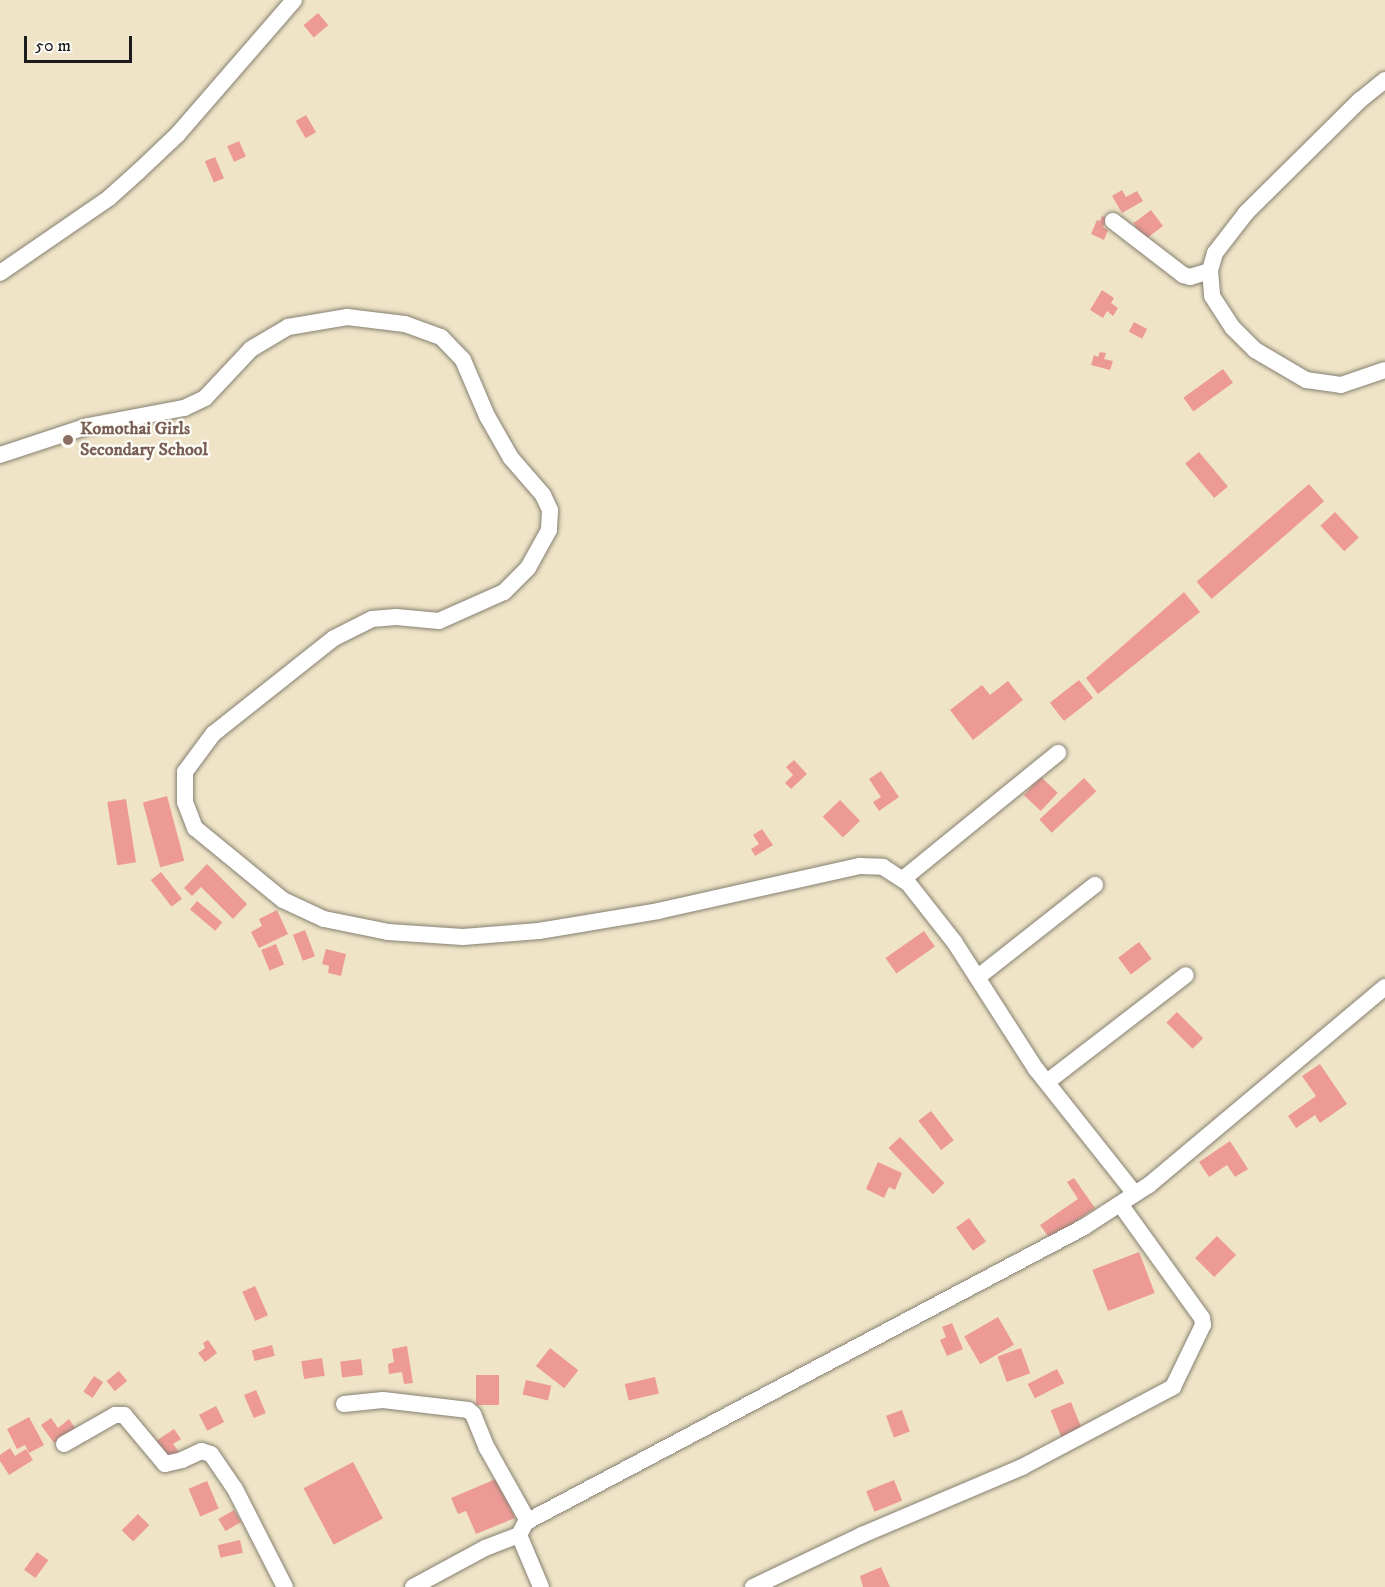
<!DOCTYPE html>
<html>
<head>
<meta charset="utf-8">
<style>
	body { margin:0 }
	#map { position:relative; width:1385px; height:1587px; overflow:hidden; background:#efe4c7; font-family:"IM FELL DW Pica",serif }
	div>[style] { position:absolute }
	.building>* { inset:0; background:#ed9a96; transform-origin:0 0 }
	.roads { filter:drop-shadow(0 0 2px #868072) drop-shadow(0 0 2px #868072) }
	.minor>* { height:16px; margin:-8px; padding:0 8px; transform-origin:8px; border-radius:8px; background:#fff }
	.dots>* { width:16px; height:16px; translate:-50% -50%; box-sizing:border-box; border:3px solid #fdfcf7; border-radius:50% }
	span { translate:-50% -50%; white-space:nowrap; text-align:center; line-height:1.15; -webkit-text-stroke:4.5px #fdfcf7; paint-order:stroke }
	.education-label { font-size:18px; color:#785e54; font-weight:700 }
	.left { translate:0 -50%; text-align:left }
	.scale { position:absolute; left:24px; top:36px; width:108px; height:27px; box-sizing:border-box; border:3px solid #1c1c1c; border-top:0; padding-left:8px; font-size:18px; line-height:21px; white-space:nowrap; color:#1c1c1c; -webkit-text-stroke:4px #fdfcf7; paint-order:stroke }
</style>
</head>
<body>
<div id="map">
	<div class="building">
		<div style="left:318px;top:13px;width:16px;height:19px;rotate:50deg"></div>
		<div style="left:306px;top:115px;width:20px;height:12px;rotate:60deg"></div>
		<div style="left:239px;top:141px;width:17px;height:13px;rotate:66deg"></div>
		<div style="left:215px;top:157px;width:23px;height:11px;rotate:67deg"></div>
		<div style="clip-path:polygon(1122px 190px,1126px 197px,1137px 191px,1143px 201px,1122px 213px,1112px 196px)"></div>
		<div style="left:1151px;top:210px;width:20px;height:22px;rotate:53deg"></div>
		<div style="clip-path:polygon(1102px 216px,1107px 218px,1103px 227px,1108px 230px,1104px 240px,1091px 234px,1097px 220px,1100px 221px)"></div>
		<div style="clip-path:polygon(1102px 290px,1114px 298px,1111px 303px,1118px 308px,1113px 316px,1107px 311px,1103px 318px,1090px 310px)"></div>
		<div style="left:1134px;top:322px;width:15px;height:11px;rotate:28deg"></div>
		<div style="clip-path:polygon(1100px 352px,1106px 353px,1104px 359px,1113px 361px,1110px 370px,1091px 365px,1094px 355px,1098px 357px)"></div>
		<div style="left:1223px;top:369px;width:17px;height:49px;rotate:54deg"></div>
		<div style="left:1199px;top:452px;width:45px;height:18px;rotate:50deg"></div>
		<div style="left:1309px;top:484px;width:23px;height:149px;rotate:49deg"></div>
		<div style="left:1335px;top:512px;width:35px;height:20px;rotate:47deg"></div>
		<div style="clip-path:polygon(1184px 592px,1200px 612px,1098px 694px,1086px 678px)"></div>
		<div style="left:1079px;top:680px;width:23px;height:37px;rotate:52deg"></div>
		<div style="clip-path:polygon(1008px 681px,1023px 700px,973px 740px,950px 710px,982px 685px,990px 695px)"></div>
		<div style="clip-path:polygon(794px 760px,807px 774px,791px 789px,785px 783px,793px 775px,786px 767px)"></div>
		<div style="clip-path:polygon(881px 771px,899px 797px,879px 811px,873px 802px,881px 797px,869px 779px)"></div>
		<div style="left:1041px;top:777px;width:23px;height:25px;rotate:43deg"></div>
		<div style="left:1084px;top:778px;width:18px;height:61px;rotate:47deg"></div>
		<div style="left:167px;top:796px;width:67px;height:25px;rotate:75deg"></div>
		<div style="left:126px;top:799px;width:64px;height:19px;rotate:81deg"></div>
		<div style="left:840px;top:800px;width:29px;height:24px;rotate:46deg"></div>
		<div style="clip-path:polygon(762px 829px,773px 845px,755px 856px,751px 849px,759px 844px,753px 835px)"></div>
		<div style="clip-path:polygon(207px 864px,247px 904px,233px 919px,201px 887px,192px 896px,184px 888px)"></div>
		<div style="left:161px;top:872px;width:34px;height:13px;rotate:52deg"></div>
		<div style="left:197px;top:901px;width:33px;height:11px;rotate:40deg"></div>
		<div style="clip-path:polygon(277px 910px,288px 934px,259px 948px,251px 932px,262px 926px,259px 919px)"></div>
		<div style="left:305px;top:930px;width:28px;height:13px;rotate:69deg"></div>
		<div style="left:924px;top:931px;width:19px;height:47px;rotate:55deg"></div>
		<div style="left:1139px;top:942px;width:21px;height:26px;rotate:53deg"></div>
		<div style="left:276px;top:944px;width:22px;height:16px;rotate:68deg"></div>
		<div style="clip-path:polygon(326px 949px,346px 954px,341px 976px,328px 973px,329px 966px,322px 964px)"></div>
		<div style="left:1177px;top:1012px;width:37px;height:15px;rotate:45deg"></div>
		<div style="clip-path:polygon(1320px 1064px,1347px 1104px,1320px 1123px,1315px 1115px,1296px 1128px,1288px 1116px,1316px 1096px,1302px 1076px)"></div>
		<div style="left:931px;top:1111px;width:37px;height:16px;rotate:52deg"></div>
		<div style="left:900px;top:1137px;width:64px;height:16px;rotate:46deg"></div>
		<div style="clip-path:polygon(1230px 1141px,1248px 1169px,1235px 1177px,1227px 1165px,1209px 1177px,1199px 1162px)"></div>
		<div style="clip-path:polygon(878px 1162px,902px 1173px,895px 1190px,889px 1187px,884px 1198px,866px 1189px)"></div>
		<div style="clip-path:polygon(1074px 1178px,1095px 1208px,1050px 1239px,1040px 1225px,1078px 1199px,1067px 1182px)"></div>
		<div style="left:969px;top:1218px;width:29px;height:16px;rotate:54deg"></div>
		<div style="left:1217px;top:1236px;width:27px;height:31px;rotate:45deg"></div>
		<div style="left:1139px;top:1252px;width:44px;height:50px;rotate:69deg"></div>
		<div style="left:255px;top:1286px;width:32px;height:14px;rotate:66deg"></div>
		<div style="left:998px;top:1317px;width:32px;height:39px;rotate:60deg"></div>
		<div style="clip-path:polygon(952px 1323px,963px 1349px,947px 1356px,940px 1340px,946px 1337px,942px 1327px)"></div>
		<div style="clip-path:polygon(208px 1340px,217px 1353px,205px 1362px,198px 1353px,205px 1348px,203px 1343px)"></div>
		<div style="left:272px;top:1345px;width:11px;height:21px;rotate:75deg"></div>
		<div style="clip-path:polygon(407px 1346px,413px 1383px,404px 1384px,402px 1372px,389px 1374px,388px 1364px,394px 1362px,392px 1349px)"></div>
		<div style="left:550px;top:1348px;width:36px;height:23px;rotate:38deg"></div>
		<div style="left:1021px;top:1348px;width:27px;height:25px;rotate:70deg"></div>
		<div style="left:322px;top:1358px;width:18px;height:21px;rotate:81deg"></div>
		<div style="left:361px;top:1359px;width:16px;height:21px;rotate:83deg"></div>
		<div style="left:1057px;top:1369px;width:16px;height:33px;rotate:63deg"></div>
		<div style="left:119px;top:1371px;width:13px;height:16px;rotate:51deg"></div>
		<div style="left:476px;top:1375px;width:23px;height:30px"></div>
		<div style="left:94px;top:1376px;width:11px;height:19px;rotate:34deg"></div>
		<div style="left:655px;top:1377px;width:17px;height:31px;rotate:77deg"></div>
		<div style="left:526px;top:1380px;width:26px;height:15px;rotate:13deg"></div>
		<div style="left:256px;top:1390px;width:25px;height:13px;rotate:67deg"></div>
		<div style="left:1071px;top:1402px;width:31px;height:22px;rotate:68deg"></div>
		<div style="left:216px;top:1406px;width:18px;height:19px;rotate:63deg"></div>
		<div style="left:902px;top:1410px;width:23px;height:17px;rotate:70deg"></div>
		<div style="clip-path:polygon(29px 1417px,44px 1445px,29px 1453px,25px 1445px,17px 1449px,7px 1429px)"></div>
		<div style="clip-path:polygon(51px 1418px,58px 1428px,69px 1419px,75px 1428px,54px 1443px,41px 1425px)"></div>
		<div style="clip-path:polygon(174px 1429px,181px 1439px,173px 1444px,179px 1452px,168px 1459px,156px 1441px)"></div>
		<div style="clip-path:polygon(10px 1448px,15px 1456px,26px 1449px,33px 1460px,9px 1475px,0 1461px,0 1455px)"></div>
		<div style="left:353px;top:1462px;width:64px;height:56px;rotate:62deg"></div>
		<div style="clip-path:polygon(498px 1478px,515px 1518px,476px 1534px,466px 1511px,458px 1514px,451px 1498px)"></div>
		<div style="left:894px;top:1480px;width:22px;height:30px;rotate:68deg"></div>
		<div style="left:207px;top:1481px;width:30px;height:20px;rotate:67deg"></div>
		<div style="left:234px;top:1510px;width:14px;height:18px;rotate:60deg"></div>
		<div style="left:138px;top:1514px;width:16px;height:23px;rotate:45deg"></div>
		<div style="left:240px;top:1540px;width:13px;height:23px;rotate:77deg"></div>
		<div style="left:37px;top:1552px;width:14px;height:22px;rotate:36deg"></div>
		<div style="clip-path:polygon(881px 1567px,890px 1587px,863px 1587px,860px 1576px)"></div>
	</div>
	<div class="roads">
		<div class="minor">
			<div style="left:1385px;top:80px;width:32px;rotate:141deg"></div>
			<div style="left:1360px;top:100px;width:161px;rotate:135.3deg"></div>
			<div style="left:1246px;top:213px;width:51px;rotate:127.8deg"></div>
			<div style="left:1215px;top:253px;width:19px;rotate:106deg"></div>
			<div style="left:1210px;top:271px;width:25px;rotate:85deg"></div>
			<div style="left:1212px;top:296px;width:38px;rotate:57deg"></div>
			<div style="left:1233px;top:328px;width:31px;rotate:45deg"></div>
			<div style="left:1255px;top:350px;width:59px;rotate:30.5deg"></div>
			<div style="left:1306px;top:380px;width:35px;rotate:8deg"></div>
			<div style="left:1341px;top:385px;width:46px;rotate:-18.8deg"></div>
			<div style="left:1113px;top:221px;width:88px;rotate:37.6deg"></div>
			<div style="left:1183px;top:275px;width:7px;rotate:16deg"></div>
			<div style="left:1190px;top:277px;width:21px;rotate:-17deg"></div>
			<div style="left:0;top:273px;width:132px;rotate:-34.5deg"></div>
			<div style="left:109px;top:198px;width:40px;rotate:-42deg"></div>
			<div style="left:139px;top:171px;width:54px;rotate:-43.5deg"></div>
			<div style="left:178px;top:134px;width:177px;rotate:-49.1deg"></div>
			<div style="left:0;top:455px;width:93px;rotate:-18.2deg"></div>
			<div style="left:88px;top:426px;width:98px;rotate:-10.6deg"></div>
			<div style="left:184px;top:408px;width:23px;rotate:-25deg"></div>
			<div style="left:205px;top:398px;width:67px;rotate:-46.8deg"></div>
			<div style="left:251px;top:349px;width:43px;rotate:-30.7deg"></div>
			<div style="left:288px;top:327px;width:60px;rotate:-9.6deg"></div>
			<div style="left:347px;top:317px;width:58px;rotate:6.9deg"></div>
			<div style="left:405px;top:324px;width:38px;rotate:20deg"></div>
			<div style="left:441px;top:337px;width:32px;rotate:46deg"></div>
			<div style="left:463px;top:360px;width:61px;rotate:66.8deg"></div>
			<div style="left:487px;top:416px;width:48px;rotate:60.3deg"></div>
			<div style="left:511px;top:458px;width:49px;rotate:49.1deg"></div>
			<div style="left:543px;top:495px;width:17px;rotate:65deg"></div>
			<div style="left:550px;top:510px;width:20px;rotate:93deg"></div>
			<div style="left:549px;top:530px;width:43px;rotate:118.9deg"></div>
			<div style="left:528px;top:568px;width:34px;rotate:135deg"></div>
			<div style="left:504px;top:592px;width:71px;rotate:156deg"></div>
			<div style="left:439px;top:621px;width:43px;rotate:-174.7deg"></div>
			<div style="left:396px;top:617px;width:24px;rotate:175deg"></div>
			<div style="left:372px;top:619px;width:42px;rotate:153.4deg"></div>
			<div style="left:334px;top:638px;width:154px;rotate:141.6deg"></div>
			<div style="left:213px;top:734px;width:47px;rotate:126.4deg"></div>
			<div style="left:185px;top:772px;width:30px;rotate:90deg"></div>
			<div style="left:185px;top:802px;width:28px;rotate:69deg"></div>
			<div style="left:195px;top:828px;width:114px;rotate:39.3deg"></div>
			<div style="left:283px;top:900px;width:45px;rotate:24.9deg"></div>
			<div style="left:324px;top:919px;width:65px;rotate:11.5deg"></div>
			<div style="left:388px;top:932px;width:75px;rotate:3.8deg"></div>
			<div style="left:463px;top:937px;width:76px;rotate:-4.5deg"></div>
			<div style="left:539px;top:931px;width:121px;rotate:-9.5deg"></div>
			<div style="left:658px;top:911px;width:207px;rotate:-12.6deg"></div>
			<div style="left:860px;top:866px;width:23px;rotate:2deg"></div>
			<div style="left:883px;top:867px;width:30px;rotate:33deg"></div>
			<div style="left:908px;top:883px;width:76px;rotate:51.9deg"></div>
			<div style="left:955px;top:943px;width:150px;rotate:57.3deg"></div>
			<div style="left:1036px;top:1069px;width:159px;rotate:51.6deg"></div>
			<div style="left:903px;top:879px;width:200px;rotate:-39.1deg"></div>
			<div style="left:978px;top:977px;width:149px;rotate:-38.2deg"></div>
			<div style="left:1047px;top:1082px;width:175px;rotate:-37.6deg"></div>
			<div style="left:344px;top:1404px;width:39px;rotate:-6deg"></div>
			<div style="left:383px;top:1400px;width:86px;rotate:6.7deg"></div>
			<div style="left:468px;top:1410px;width:6px;rotate:39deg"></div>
			<div style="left:473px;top:1414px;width:37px;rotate:68deg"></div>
			<div style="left:487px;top:1448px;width:84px;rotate:60.7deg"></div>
			<div style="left:64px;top:1444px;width:59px;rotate:-29.6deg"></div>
			<div style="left:115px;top:1415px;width:9px"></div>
			<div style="left:124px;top:1415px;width:64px;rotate:50.1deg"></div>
			<div style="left:165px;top:1464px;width:17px;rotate:-13deg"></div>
			<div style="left:182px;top:1460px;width:21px;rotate:-25deg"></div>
			<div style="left:201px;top:1451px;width:10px;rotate:17deg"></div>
			<div style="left:211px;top:1454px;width:42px;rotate:55.6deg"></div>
			<div style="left:235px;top:1489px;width:110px;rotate:63deg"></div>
			<div style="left:413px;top:1587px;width:82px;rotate:-28.4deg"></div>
			<div style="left:485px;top:1548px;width:36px;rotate:-21deg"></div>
			<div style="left:541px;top:1587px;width:56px;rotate:-112.9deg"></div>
			<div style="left:519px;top:1535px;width:15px;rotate:-62deg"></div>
			<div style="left:526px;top:1522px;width:631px;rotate:-27.86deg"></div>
			<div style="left:1084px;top:1227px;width:77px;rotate:-32.9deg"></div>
			<div style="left:1149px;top:1185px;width:308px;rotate:-40deg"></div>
			<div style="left:753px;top:1587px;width:121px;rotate:-25.5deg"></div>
			<div style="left:862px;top:1535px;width:174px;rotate:-23deg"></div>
			<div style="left:1022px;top:1467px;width:171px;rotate:-27.9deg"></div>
			<div style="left:1173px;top:1387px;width:69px;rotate:-64.2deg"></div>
			<div style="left:1203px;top:1325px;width:7px;rotate:-98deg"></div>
			<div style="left:1202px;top:1318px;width:140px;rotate:-125.7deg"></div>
		</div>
	</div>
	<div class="dots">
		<div style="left:68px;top:440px;background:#8d6e63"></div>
	</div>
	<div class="education-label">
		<span class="left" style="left:80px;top:440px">Komothai Girls<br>Secondary School</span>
	</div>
	<div class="scale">50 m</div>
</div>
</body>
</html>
